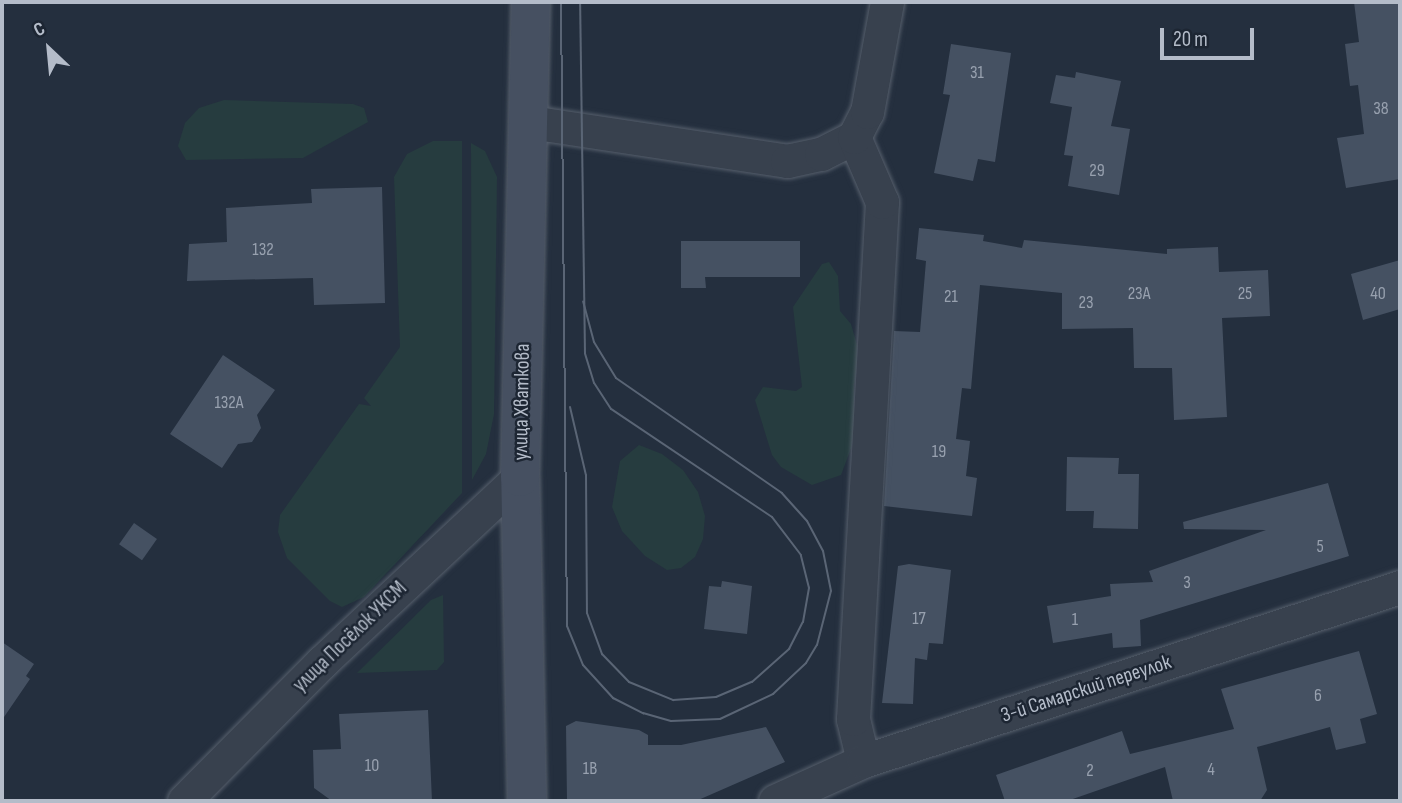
<!DOCTYPE html>
<html>
<head>
<meta charset="utf-8">
<style>
	body { margin:0 }
	#map { position:relative; width:1402px; height:803px; overflow:hidden; background:#242f3e; font-family:"Sofia Sans Condensed",sans-serif }
	div>[style] { position:absolute }
	.green>* { inset:0; background:#263c3f }
	.building>* { inset:0; background:#455162; transform-origin:0 0 }
	.roads { filter:drop-shadow(0 0 2px #565f6c) drop-shadow(0 0 2px #565f6c) }
	.street>* { height:33px; margin:-16.5px; padding:0 16.5px; transform-origin:16.5px; border-radius:16.5px; background:#38414e }
	.secondary>* { height:38px; margin:-19px; padding:0 19px; transform-origin:19px; border-radius:19px; background:#465061 }
	.tram>* { height:2px; margin:-1px; padding:0 1px; transform-origin:1px; border-radius:1px; background:#5a6575 }
	span { translate:-50% -50%; white-space:nowrap; text-align:center; line-height:1.15; -webkit-text-stroke:5px #1d2633; paint-order:stroke }
	.number-label { font-size:18px; color:#98a1af }
	.number-label span { -webkit-text-stroke-width:0 }
	.street-label { font-size:21px; color:#b4bcc9 }
	.frame { position:absolute; inset:0; border:4px solid #b4bcc9; pointer-events:none }
	.north { position:absolute; left:14px; top:14px; width:70px; height:70px; -webkit-text-stroke:5px #1d2633; paint-order:stroke; rotate:334deg; font-size:19px; font-weight:700; line-height:28px; text-align:center; color:#b4bcc9 }
	.north::after { content:''; display:block; margin:auto; width:24px; height:32px; background:#b4bcc9; clip-path:polygon(50% 0,100% 100%,50% 72%,0 100%) }
	.scale { position:absolute; left:1160px; top:28px; width:94px; height:32px; box-sizing:border-box; border:4px solid #b4bcc9; border-top:0; padding-left:9px; font-size:21px; line-height:24px; white-space:nowrap; color:#b4bcc9; -webkit-text-stroke:5px #1d2633; paint-order:stroke }
</style>
</head>
<body>
<div id="map">
	<div class="green">
		<div style="clip-path:polygon(224px 100px,353px 104px,364px 108px,368px 122px,303px 158px,186px 160px,178px 146px,185px 123px,199px 108px)"></div>
		<div style="clip-path:polygon(433px 141px,462px 141px,462px 493px,364px 597px,342px 607px,330px 601px,287px 558px,278px 532px,280px 515px,359px 404px,371px 406px,364px 398px,400px 347px,394px 177px,407px 154px)"></div>
		<div style="clip-path:polygon(471px 143px,485px 151px,497px 177px,494px 414px,486px 454px,472px 480px)"></div>
		<div style="clip-path:polygon(829px 262px,838px 276px,840px 311px,851px 324px,860px 355px,854px 386px,855px 438px,841px 475px,812px 485px,781px 467px,772px 455px,755px 400px,763px 387px,796px 391px,802px 387px,793px 307px,822px 264px)"></div>
		<div style="clip-path:polygon(639px 445px,662px 454px,683px 470px,698px 492px,705px 516px,703px 539px,695px 557px,681px 568px,667px 570px,645px 556px,622px 531px,612px 507px,620px 461px)"></div>
		<div style="clip-path:polygon(443px 595px,444px 662px,437px 670px,357px 673px,431px 600px)"></div>
	</div>
	<div class="building">
		<div style="clip-path:polygon(1354px 2px,1400px 2px,1400px 179px,1346px 188px,1337px 138px,1364px 134px,1358px 85px,1350px 86px,1345px 44px,1359px 42px)"></div>
		<div style="clip-path:polygon(951px 44px,1011px 53px,995px 162px,978px 159px,973px 181px,934px 173px,950px 95px,943px 94px)"></div>
		<div style="clip-path:polygon(1076px 72px,1121px 81px,1111px 126px,1130px 129px,1119px 195px,1068px 186px,1073px 156px,1064px 155px,1072px 107px,1050px 103px,1056px 75px,1075px 78px)"></div>
		<div style="clip-path:polygon(382px 187px,385px 303px,314px 305px,313px 278px,187px 281px,189px 244px,227px 242px,226px 208px,312px 203px,311px 189px)"></div>
		<div style="clip-path:polygon(919px 228px,984px 235px,983px 241px,1022px 248px,1024px 240px,1167px 254px,1167px 249px,1218px 247px,1219px 272px,1268px 270px,1270px 316px,1222px 318px,1227px 417px,1174px 420px,1172px 368px,1134px 368px,1133px 328px,1062px 329px,1062px 293px,980px 285px,971px 389px,962px 388px,956px 439px,970px 441px,966px 476px,977px 478px,972px 516px,884px 506px,894px 331px,920px 332px,926px 261px,916px 259px)"></div>
		<div style="clip-path:polygon(681px 241px,800px 241px,800px 277px,705px 277px,706px 288px,681px 288px)"></div>
		<div style="clip-path:polygon(1400px 260px,1400px 309px,1363px 320px,1351px 274px)"></div>
		<div style="clip-path:polygon(223px 355px,275px 390px,257px 415px,261px 428px,252px 442px,238px 444px,222px 468px,170px 434px)"></div>
		<div style="clip-path:polygon(1067px 457px,1119px 458px,1118px 474px,1139px 474px,1138px 529px,1093px 528px,1094px 511px,1066px 511px)"></div>
		<div style="clip-path:polygon(1328px 483px,1349px 556px,1140px 620px,1141px 646px,1113px 648px,1112px 633px,1053px 643px,1047px 606px,1111px 596px,1110px 584px,1153px 582px,1149px 571px,1266px 530px,1184px 529px,1183px 522px)"></div>
		<div style="left:134px;top:523px;width:28px;height:26px;rotate:35deg"></div>
		<div style="clip-path:polygon(909px 564px,951px 570px,943px 644px,929px 643px,927px 660px,915px 658px,913px 704px,882px 703px,898px 566px)"></div>
		<div style="clip-path:polygon(722px 581px,752px 586px,747px 634px,704px 629px,709px 586px,721px 587px)"></div>
		<div style="clip-path:polygon(2px 642px,34px 664px,26px 676px,30px 679px,2px 720px)"></div>
		<div style="clip-path:polygon(1359px 651px,1377px 714px,1360px 719px,1366px 743px,1336px 750px,1330px 727px,1257px 747px,1267px 790px,1260px 801px,1173px 801px,1165px 767px,1067px 801px,1005px 801px,996px 775px,1122px 731px,1130px 754px,1234px 729px,1221px 689px)"></div>
		<div style="clip-path:polygon(428px 710px,432px 801px,332px 801px,314px 788px,313px 750px,341px 749px,339px 714px)"></div>
		<div style="clip-path:polygon(576px 721px,639px 730px,648px 735px,648px 745px,681px 745px,766px 727px,785px 762px,696px 801px,567px 801px,566px 726px)"></div>
	</div>
	<div class="roads">
		<div class="street">
			<div style="left:530px;top:122px;width:260px;rotate:8.6deg"></div>
			<div style="left:787px;top:161px;width:35px;rotate:-12deg"></div>
			<div style="left:821px;top:154px;width:37px;rotate:-27deg"></div>
			<div style="left:863px;top:761px;width:43px;rotate:-103.4deg"></div>
			<div style="left:853px;top:719px;width:518px;rotate:-86.79deg"></div>
			<div style="left:882px;top:202px;width:71px;rotate:-113.3deg"></div>
			<div style="left:854px;top:137px;width:28px;rotate:-63deg"></div>
			<div style="left:867px;top:112px;width:112px;rotate:-79.7deg"></div>
			<div style="left:184px;top:801px;width:196px;rotate:-45.2deg"></div>
			<div style="left:322px;top:662px;width:271px;rotate:-43.1deg"></div>
			<div style="left:775px;top:801px;width:97px;rotate:-24.4deg"></div>
			<div style="left:863px;top:761px;width:564px;rotate:-17.95deg"></div>
		</div>
		<div class="secondary">
			<div style="left:527px;top:801px;width:324px;rotate:-91.2deg"></div>
			<div style="left:520px;top:477px;width:475px;rotate:-88.7deg"></div>
		</div>
	</div>
	<div class="tram">
		<div style="left:561px;top:2px;width:624px;rotate:89.45deg"></div>
		<div style="left:567px;top:626px;width:42px;rotate:67.7deg"></div>
		<div style="left:583px;top:665px;width:45px;rotate:47.7deg"></div>
		<div style="left:613px;top:698px;width:34px;rotate:27deg"></div>
		<div style="left:643px;top:713px;width:29px;rotate:16deg"></div>
		<div style="left:671px;top:721px;width:49px;rotate:-2.3deg"></div>
		<div style="left:720px;top:719px;width:59px;rotate:-25.3deg"></div>
		<div style="left:773px;top:694px;width:45px;rotate:-43.2deg"></div>
		<div style="left:806px;top:663px;width:21px;rotate:-59deg"></div>
		<div style="left:817px;top:645px;width:56px;rotate:-75.5deg"></div>
		<div style="left:831px;top:591px;width:41px;rotate:-101.3deg"></div>
		<div style="left:823px;top:551px;width:34px;rotate:-118deg"></div>
		<div style="left:807px;top:521px;width:38px;rotate:-132deg"></div>
		<div style="left:782px;top:493px;width:202px;rotate:-145.3deg"></div>
		<div style="left:616px;top:378px;width:42px;rotate:-121.4deg"></div>
		<div style="left:594px;top:342px;width:42px;rotate:-105deg"></div>
		<div style="left:570px;top:407px;width:70px;rotate:76.8deg"></div>
		<div style="left:586px;top:475px;width:138px;rotate:89.6deg"></div>
		<div style="left:587px;top:613px;width:44px;rotate:69.9deg"></div>
		<div style="left:602px;top:654px;width:39px;rotate:46deg"></div>
		<div style="left:629px;top:682px;width:48px;rotate:22.2deg"></div>
		<div style="left:673px;top:700px;width:43px;rotate:-4deg"></div>
		<div style="left:716px;top:697px;width:39px;rotate:-23deg"></div>
		<div style="left:752px;top:682px;width:50px;rotate:-41.7deg"></div>
		<div style="left:789px;top:649px;width:30px;rotate:-63deg"></div>
		<div style="left:803px;top:622px;width:35px;rotate:-80deg"></div>
		<div style="left:809px;top:588px;width:34px;rotate:-104deg"></div>
		<div style="left:801px;top:555px;width:48px;rotate:-127.3deg"></div>
		<div style="left:772px;top:517px;width:194px;rotate:-146.1deg"></div>
		<div style="left:611px;top:409px;width:31px;rotate:-123deg"></div>
		<div style="left:594px;top:383px;width:31px;rotate:-107deg"></div>
		<div style="left:585px;top:353px;width:351px;rotate:-90.8deg"></div>
	</div>
	<div class="number-label">
		<span style="left:977px;top:73px">31</span>
		<span style="left:1381px;top:109px">38</span>
		<span style="left:1097px;top:171px">29</span>
		<span style="left:263px;top:250px">132</span>
		<span style="left:1139px;top:294px">23А</span>
		<span style="left:1245px;top:294px">25</span>
		<span style="left:1378px;top:294px">40</span>
		<span style="left:951px;top:297px">21</span>
		<span style="left:1086px;top:303px">23</span>
		<span style="left:229px;top:403px">132А</span>
		<span style="left:939px;top:452px">19</span>
		<span style="left:1320px;top:547px">5</span>
		<span style="left:1187px;top:583px">3</span>
		<span style="left:919px;top:619px">17</span>
		<span style="left:1075px;top:620px">1</span>
		<span style="left:1318px;top:696px">6</span>
		<span style="left:372px;top:766px">10</span>
		<span style="left:590px;top:769px">1В</span>
		<span style="left:1211px;top:770px">4</span>
		<span style="left:1090px;top:771px">2</span>
	</div>
	<div class="street-label">
		<span style="left:522px;top:402px;rotate:-89deg">улица Хваткова</span>
		<span style="left:350px;top:637px;rotate:-44deg">улица Посёлок УКСМ</span>
		<span style="left:1086px;top:689px;rotate:-18deg">3-й Самарский переулок</span>
	</div>
	<div class="frame"></div>
	<div class="north">С</div>
	<div class="scale">20 m</div>
</div>
</body>
</html>
